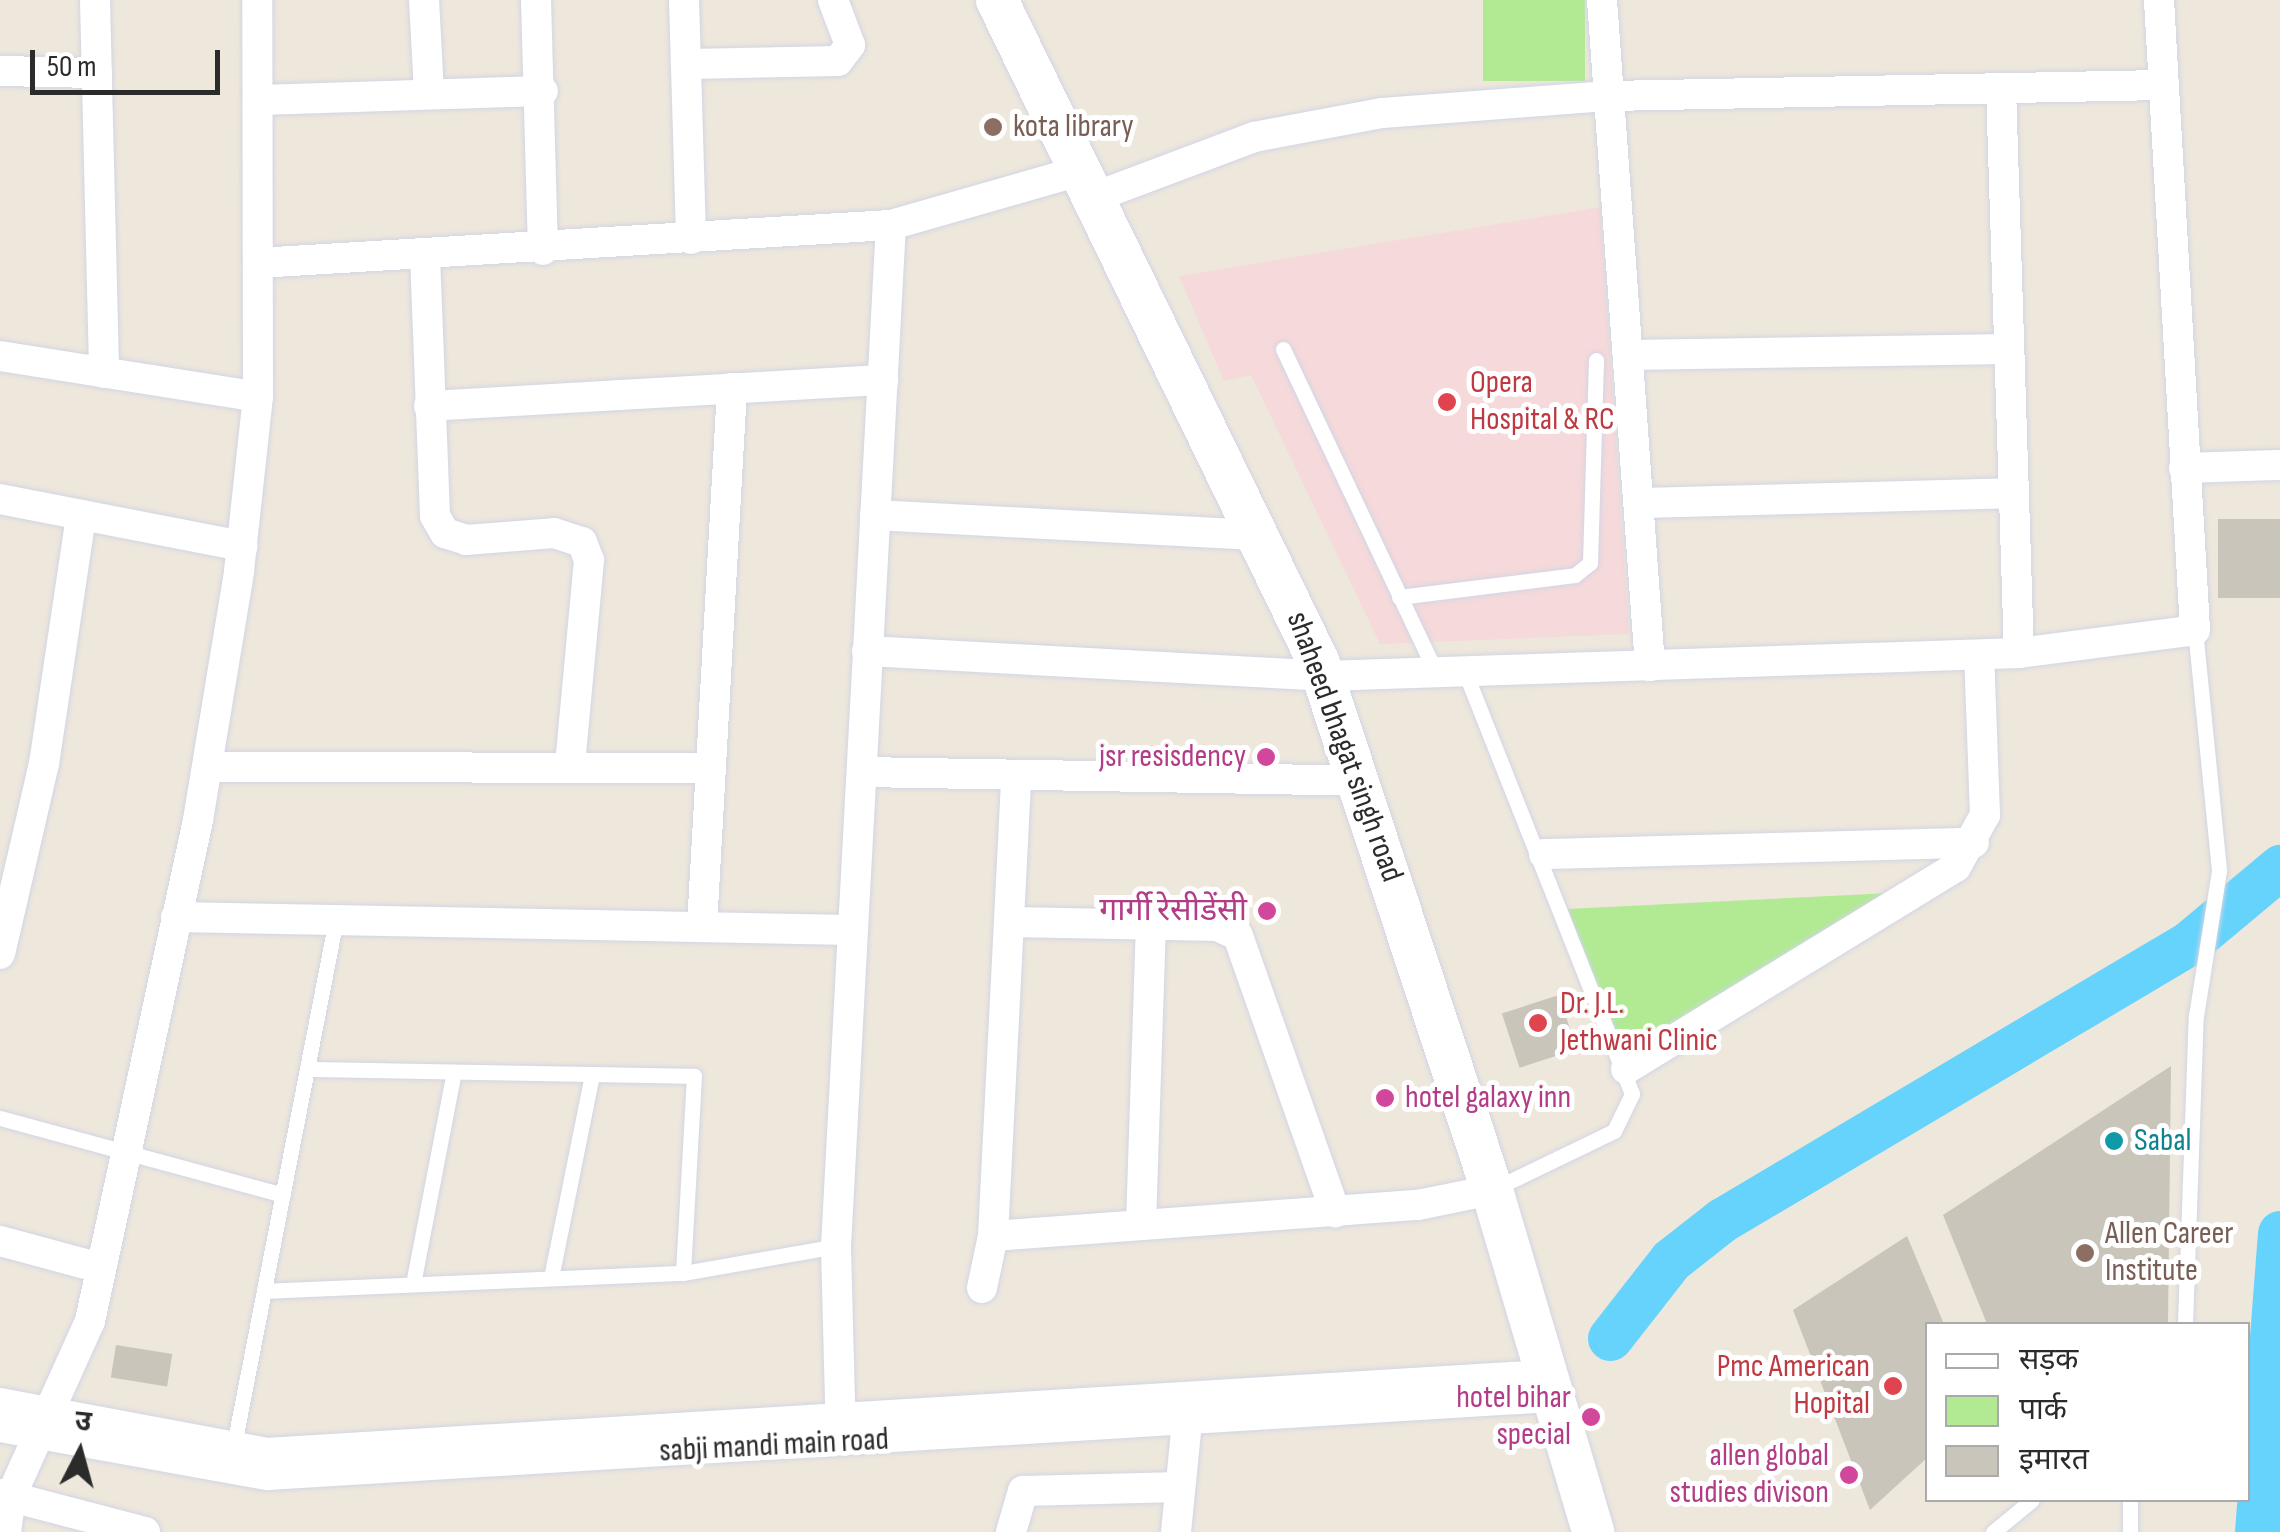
<!DOCTYPE html>
<html>
<head>
<meta charset="utf-8">
<style>
	body { margin:0 }
	#map { position:relative; width:2280px; height:1532px; overflow:hidden; background:#eee7dc; font-family:"Sofia Sans Condensed","Noto Sans Devanagari",sans-serif }
	div>[style] { position:absolute }
	.medical>* { inset:0; background:#f6d9da }
	.green>* { inset:0; background:#b1ea93; transform-origin:0 0 }
	.river>* { height:45px; margin:-22.5px; padding:0 22.5px; transform-origin:22.5px; border-radius:22.5px; background:#65d3fb }
	.building>* { inset:0; background:#c9c5bb; transform-origin:0 0 }
	.roads { filter:drop-shadow(0 0 2px #d1d5e5) drop-shadow(0 0 2px #d1d5e5) }
	.lane>* { height:15px; margin:-7.5px; padding:0 7.5px; transform-origin:7.5px; border-radius:7.5px; background:#fff }
	.street>* { height:30px; margin:-15px; padding:0 15px; transform-origin:15px; border-radius:15px; background:#fff }
	.secondary>* { height:42px; margin:-21px; padding:0 21px; transform-origin:21px; border-radius:21px; background:#fff }
	.dots>* { width:28px; height:28px; translate:-50% -50%; box-sizing:border-box; border:5px solid #fff; border-radius:50% }
	span { translate:-50% -50%; white-space:nowrap; text-align:center; line-height:1.15; -webkit-text-stroke:10px #fff; paint-order:stroke }
	.education-label { font-size:32px; color:#785e54 }
	.left { translate:0 -50%; text-align:left }
	.health-label { font-size:32px; color:#be3a42 }
	.right { translate:-100% -50%; text-align:right }
	.street-label { font-size:32px; color:#2b2b2b }
	.hotel-label { font-size:32px; color:#b23c85 }
	.culture-label { font-size:32px; color:#0d838f }
	.legend { position:absolute; left:1925px; top:1322px; width:325px; height:180px; box-sizing:border-box; background:#fff; border:2px solid #aaa; margin:0; padding:12px 18px; list-style:none; font-size:30px; color:#2b2b2b }
	.legend li { display:flex; align-items:center; gap:20px; height:50px }
	.legend b { width:50px; border:2px solid #aaa }
	.north { position:absolute; left:30px; top:1402px; width:100px; height:100px; -webkit-text-stroke:8px #fff; paint-order:stroke; rotate:6deg; font-size:28px; font-weight:700; line-height:40px; text-align:center; color:#2b2b2b }
	.north::after { content:''; display:block; margin:auto; width:35px; height:45px; background:#2b2b2b; clip-path:polygon(50% 0,100% 100%,50% 72%,0 100%) }
	.scale { position:absolute; left:30px; top:50px; width:190px; height:45px; box-sizing:border-box; border:5px solid #2b2b2b; border-top:0; padding-left:12px; font-size:30px; line-height:35px; white-space:nowrap; color:#2b2b2b; -webkit-text-stroke:8px #fff; paint-order:stroke }
</style>
</head>
<body>
<div id="map">
	<div class="medical">
		<div style="clip-path:polygon(1600px 207px,1629px 634px,1380px 644px,1251px 375px,1224px 381px,1179px 276px)"></div>
	</div>
	<div class="green">
		<div style="left:1483px;top:0;width:102px;height:81px"></div>
		<div style="clip-path:polygon(1892px 893px,1622px 1054px,1567px 909px)"></div>
	</div>
	<div class="river">
		<div style="left:1610px;top:1338px;width:99px;rotate:-52deg"></div>
		<div style="left:1671px;top:1260px;width:65px;rotate:-38.1deg"></div>
		<div style="left:1722px;top:1220px;width:543px;rotate:-30.67deg"></div>
		<div style="left:2189px;top:943px;width:119px;rotate:-39.9deg"></div>
		<div style="left:2257px;top:1532px;width:300px;rotate:-85.6deg"></div>
	</div>
	<div class="building">
		<div style="left:2280px;top:519px;width:79px;height:62px;rotate:90deg"></div>
		<div style="left:1559px;top:995px;width:57px;height:60px;rotate:72deg"></div>
		<div style="clip-path:polygon(2171px 1066px,2168px 1324px,1987px 1324px,1943px 1215px)"></div>
		<div style="clip-path:polygon(1907px 1236px,1944px 1324px,1928px 1324px,1928px 1457px,1870px 1510px,1793px 1310px)"></div>
		<div style="left:116px;top:1345px;width:57px;height:33px;rotate:9deg"></div>
	</div>
	<div class="roads">
		<div class="lane">
			<div style="left:1283px;top:349px;width:358px;rotate:64.7deg"></div>
			<div style="left:1399px;top:597px;width:177px;rotate:-7.1deg"></div>
			<div style="left:1575px;top:575px;width:19px;rotate:-39deg"></div>
			<div style="left:1590px;top:563px;width:203px;rotate:-88.3deg"></div>
			<div style="left:1465px;top:672px;width:454px;rotate:68.4deg"></div>
			<div style="left:1632px;top:1094px;width:41px;rotate:115.9deg"></div>
			<div style="left:1614px;top:1131px;width:131px;rotate:154.2deg"></div>
			<div style="left:307px;top:1069px;width:387px;rotate:1deg"></div>
			<div style="left:694px;top:1076px;width:197px;rotate:93.2deg"></div>
			<div style="left:0;top:1118px;width:293px;rotate:15.2deg"></div>
			<div style="left:551px;top:1278px;width:208px;rotate:-78.6deg"></div>
			<div style="left:413px;top:1284px;width:216px;rotate:-79.1deg"></div>
			<div style="left:264px;top:1291px;width:419px;rotate:-2.5deg"></div>
			<div style="left:683px;top:1273px;width:155px;rotate:-10deg"></div>
			<div style="left:2185px;top:1324px;width:308px;rotate:-88deg"></div>
			<div style="left:2196px;top:1016px;width:148px;rotate:-81deg"></div>
			<div style="left:2219px;top:870px;width:241px;rotate:-95.7deg"></div>
			<div style="left:233px;top:1450px;width:541px;rotate:-79.02deg"></div>
			<div style="left:2130px;top:1500px;width:32px;rotate:90deg"></div>
			<div style="left:1993px;top:1532px;width:50px;rotate:-39.4deg"></div>
		</div>
		<div class="street">
			<div style="left:95px;top:0;width:373px;rotate:88.6deg"></div>
			<div style="left:424px;top:0;width:93px;rotate:86.9deg"></div>
			<div style="left:536px;top:0;width:250px;rotate:88.4deg"></div>
			<div style="left:684px;top:0;width:239px;rotate:88.3deg"></div>
			<div style="left:1602px;top:0;width:668px;rotate:85.88deg"></div>
			<div style="left:689px;top:64px;width:149px;rotate:-1.2deg"></div>
			<div style="left:838px;top:61px;width:20px;rotate:-53deg"></div>
			<div style="left:850px;top:45px;width:48px;rotate:-110.7deg"></div>
			<div style="left:0;top:71px;width:97px;rotate:1.2deg"></div>
			<div style="left:2001px;top:88px;width:565px;rotate:88.18deg"></div>
			<div style="left:259px;top:100px;width:284px;rotate:-1.8deg"></div>
			<div style="left:1092px;top:198px;width:173px;rotate:-20.6deg"></div>
			<div style="left:1254px;top:137px;width:130px;rotate:-10.6deg"></div>
			<div style="left:1382px;top:113px;width:228px;rotate:-4.3deg"></div>
			<div style="left:1609px;top:96px;width:555px;rotate:-1.14deg"></div>
			<div style="left:425px;top:255px;width:261px;rotate:87.8deg"></div>
			<div style="left:435px;top:516px;width:20px;rotate:60deg"></div>
			<div style="left:445px;top:533px;width:22px;rotate:18deg"></div>
			<div style="left:466px;top:540px;width:88px;rotate:-4.5deg"></div>
			<div style="left:554px;top:533px;width:29px;rotate:18deg"></div>
			<div style="left:582px;top:542px;width:19px;rotate:69deg"></div>
			<div style="left:589px;top:560px;width:206px;rotate:95.3deg"></div>
			<div style="left:258px;top:263px;width:634px;rotate:-3.44deg"></div>
			<div style="left:891px;top:225px;width:196px;rotate:-16deg"></div>
			<div style="left:1628px;top:355px;width:381px;rotate:-0.9deg"></div>
			<div style="left:0;top:356px;width:261px;rotate:9deg"></div>
			<div style="left:429px;top:406px;width:455px;rotate:-3.3deg"></div>
			<div style="left:2184px;top:468px;width:96px;rotate:-1.8deg"></div>
			<div style="left:0;top:499px;width:247px;rotate:11deg"></div>
			<div style="left:1639px;top:503px;width:375px;rotate:-1.5deg"></div>
			<div style="left:875px;top:515px;width:385px;rotate:3deg"></div>
			<div style="left:867px;top:651px;width:457px;rotate:3.1deg"></div>
			<div style="left:1323px;top:676px;width:696px;rotate:-1.89deg"></div>
			<div style="left:2019px;top:653px;width:177px;rotate:-7.4deg"></div>
			<div style="left:2195px;top:630px;width:631px;rotate:-93.27deg"></div>
			<div style="left:207px;top:767px;width:504px;rotate:0.11deg"></div>
			<div style="left:862px;top:772px;width:497px;rotate:1deg"></div>
			<div style="left:1544px;top:854px;width:430px;rotate:-1.5deg"></div>
			<div style="left:176px;top:917px;width:674px;rotate:1.1deg"></div>
			<div style="left:1010px;top:922px;width:207px;rotate:1.1deg"></div>
			<div style="left:1217px;top:926px;width:23px;rotate:25deg"></div>
			<div style="left:1238px;top:936px;width:293px;rotate:70.6deg"></div>
			<div style="left:702px;top:927px;width:540px;rotate:-86.81deg"></div>
			<div style="left:0;top:954px;width:195px;rotate:-77deg"></div>
			<div style="left:44px;top:764px;width:252px;rotate:-81.5deg"></div>
			<div style="left:1626px;top:1069px;width:387px;rotate:-31.5deg"></div>
			<div style="left:1956px;top:867px;width:60px;rotate:-60.9deg"></div>
			<div style="left:1985px;top:815px;width:160px;rotate:-92.1deg"></div>
			<div style="left:1141px;top:1224px;width:297px;rotate:-88.1deg"></div>
			<div style="left:993px;top:1236px;width:426px;rotate:-4.2deg"></div>
			<div style="left:1418px;top:1205px;width:76px;rotate:-11.5deg"></div>
			<div style="left:0;top:1241px;width:104px;rotate:15.1deg"></div>
			<div style="left:982px;top:1288px;width:53px;rotate:-78.1deg"></div>
			<div style="left:993px;top:1236px;width:460px;rotate:-87.1deg"></div>
			<div style="left:0;top:1403px;width:271px;rotate:10.6deg"></div>
			<div style="left:266px;top:1453px;width:1280px;rotate:-3.49deg"></div>
			<div style="left:0;top:1427px;width:272px;rotate:10.2deg"></div>
			<div style="left:268px;top:1475px;width:1285px;rotate:-3.48deg"></div>
			<div style="left:841px;top:1439px;width:193px;rotate:-91.5deg"></div>
			<div style="left:836px;top:1246px;width:1022px;rotate:-86.92deg"></div>
			<div style="left:0;top:1494px;width:150px;rotate:14.7deg"></div>
			<div style="left:6px;top:1532px;width:36px;rotate:-82deg"></div>
			<div style="left:11px;top:1496px;width:192px;rotate:-65.7deg"></div>
			<div style="left:90px;top:1321px;width:513px;rotate:-77.83deg"></div>
			<div style="left:198px;top:820px;width:252px;rotate:-80.6deg"></div>
			<div style="left:239px;top:571px;width:175px;rotate:-83.8deg"></div>
			<div style="left:258px;top:397px;width:397px;rotate:-90.1deg"></div>
			<div style="left:1011px;top:1532px;width:43px;rotate:-73.7deg"></div>
			<div style="left:1023px;top:1491px;width:157px;rotate:-1.5deg"></div>
			<div style="left:1176px;top:1532px;width:132px;rotate:-84.3deg"></div>
		</div>
		<div class="secondary">
			<div style="left:997px;top:0;width:735px;rotate:64.1deg"></div>
			<div style="left:1318px;top:661px;width:557px;rotate:71.79deg"></div>
			<div style="left:1492px;top:1190px;width:357px;rotate:73.5deg"></div>
		</div>
	</div>
	<div class="dots">
		<div style="left:993px;top:127px;background:#8d6e63"></div>
		<div style="left:1447px;top:402px;background:#e0444e"></div>
		<div style="left:1266px;top:757px;background:#d1479c"></div>
		<div style="left:1267px;top:911px;background:#d1479c"></div>
		<div style="left:1538px;top:1023px;background:#e0444e"></div>
		<div style="left:1385px;top:1098px;background:#d1479c"></div>
		<div style="left:2114px;top:1141px;background:#0f9aa8"></div>
		<div style="left:2085px;top:1253px;background:#8d6e63"></div>
		<div style="left:1893px;top:1386px;background:#e0444e"></div>
		<div style="left:1591px;top:1417px;background:#d1479c"></div>
		<div style="left:1849px;top:1475px;background:#d1479c"></div>
	</div>
	<div class="education-label">
		<span class="left" style="left:1013px;top:127px">kota library</span>
		<span class="left" style="left:2105px;top:1253px">Allen Career<br>Institute</span>
	</div>
	<div class="health-label">
		<span class="left" style="left:1470px;top:402px">Opera<br>Hospital &amp; RC</span>
		<span class="left" style="left:1560px;top:1023px">Dr. J.L.<br>Jethwani Clinic</span>
		<span class="right" style="left:1870px;top:1386px">Pmc American<br>Hopital</span>
	</div>
	<div class="street-label">
		<span style="left:1344px;top:747px;rotate:70deg">shaheed bhagat singh road</span>
		<span style="left:774px;top:1446px;rotate:-3deg">sabji mandi main road</span>
	</div>
	<div class="hotel-label">
		<span class="right" style="left:1246px;top:757px">jsr resisdency</span>
		<span class="right" style="left:1247px;top:911px">गार्गी रेसीडेंसी</span>
		<span class="left" style="left:1405px;top:1098px">hotel galaxy inn</span>
		<span class="right" style="left:1571px;top:1417px">hotel bihar<br>special</span>
		<span class="right" style="left:1829px;top:1475px">allen global<br>studies divison</span>
	</div>
	<div class="culture-label">
		<span class="left" style="left:2134px;top:1141px">Sabal</span>
	</div>
	<ul class="legend">
	<li><b style="height:12px;background:#fff"></b>सड़क</li>
	<li><b style="height:28px;background:#b1ea93"></b>पार्क</li>
	<li><b style="height:28px;background:#c9c5bb"></b>इमारत</li>
	</ul>
	<div class="north">उ</div>
	<div class="scale">50 m</div>
</div>
</body>
</html>
